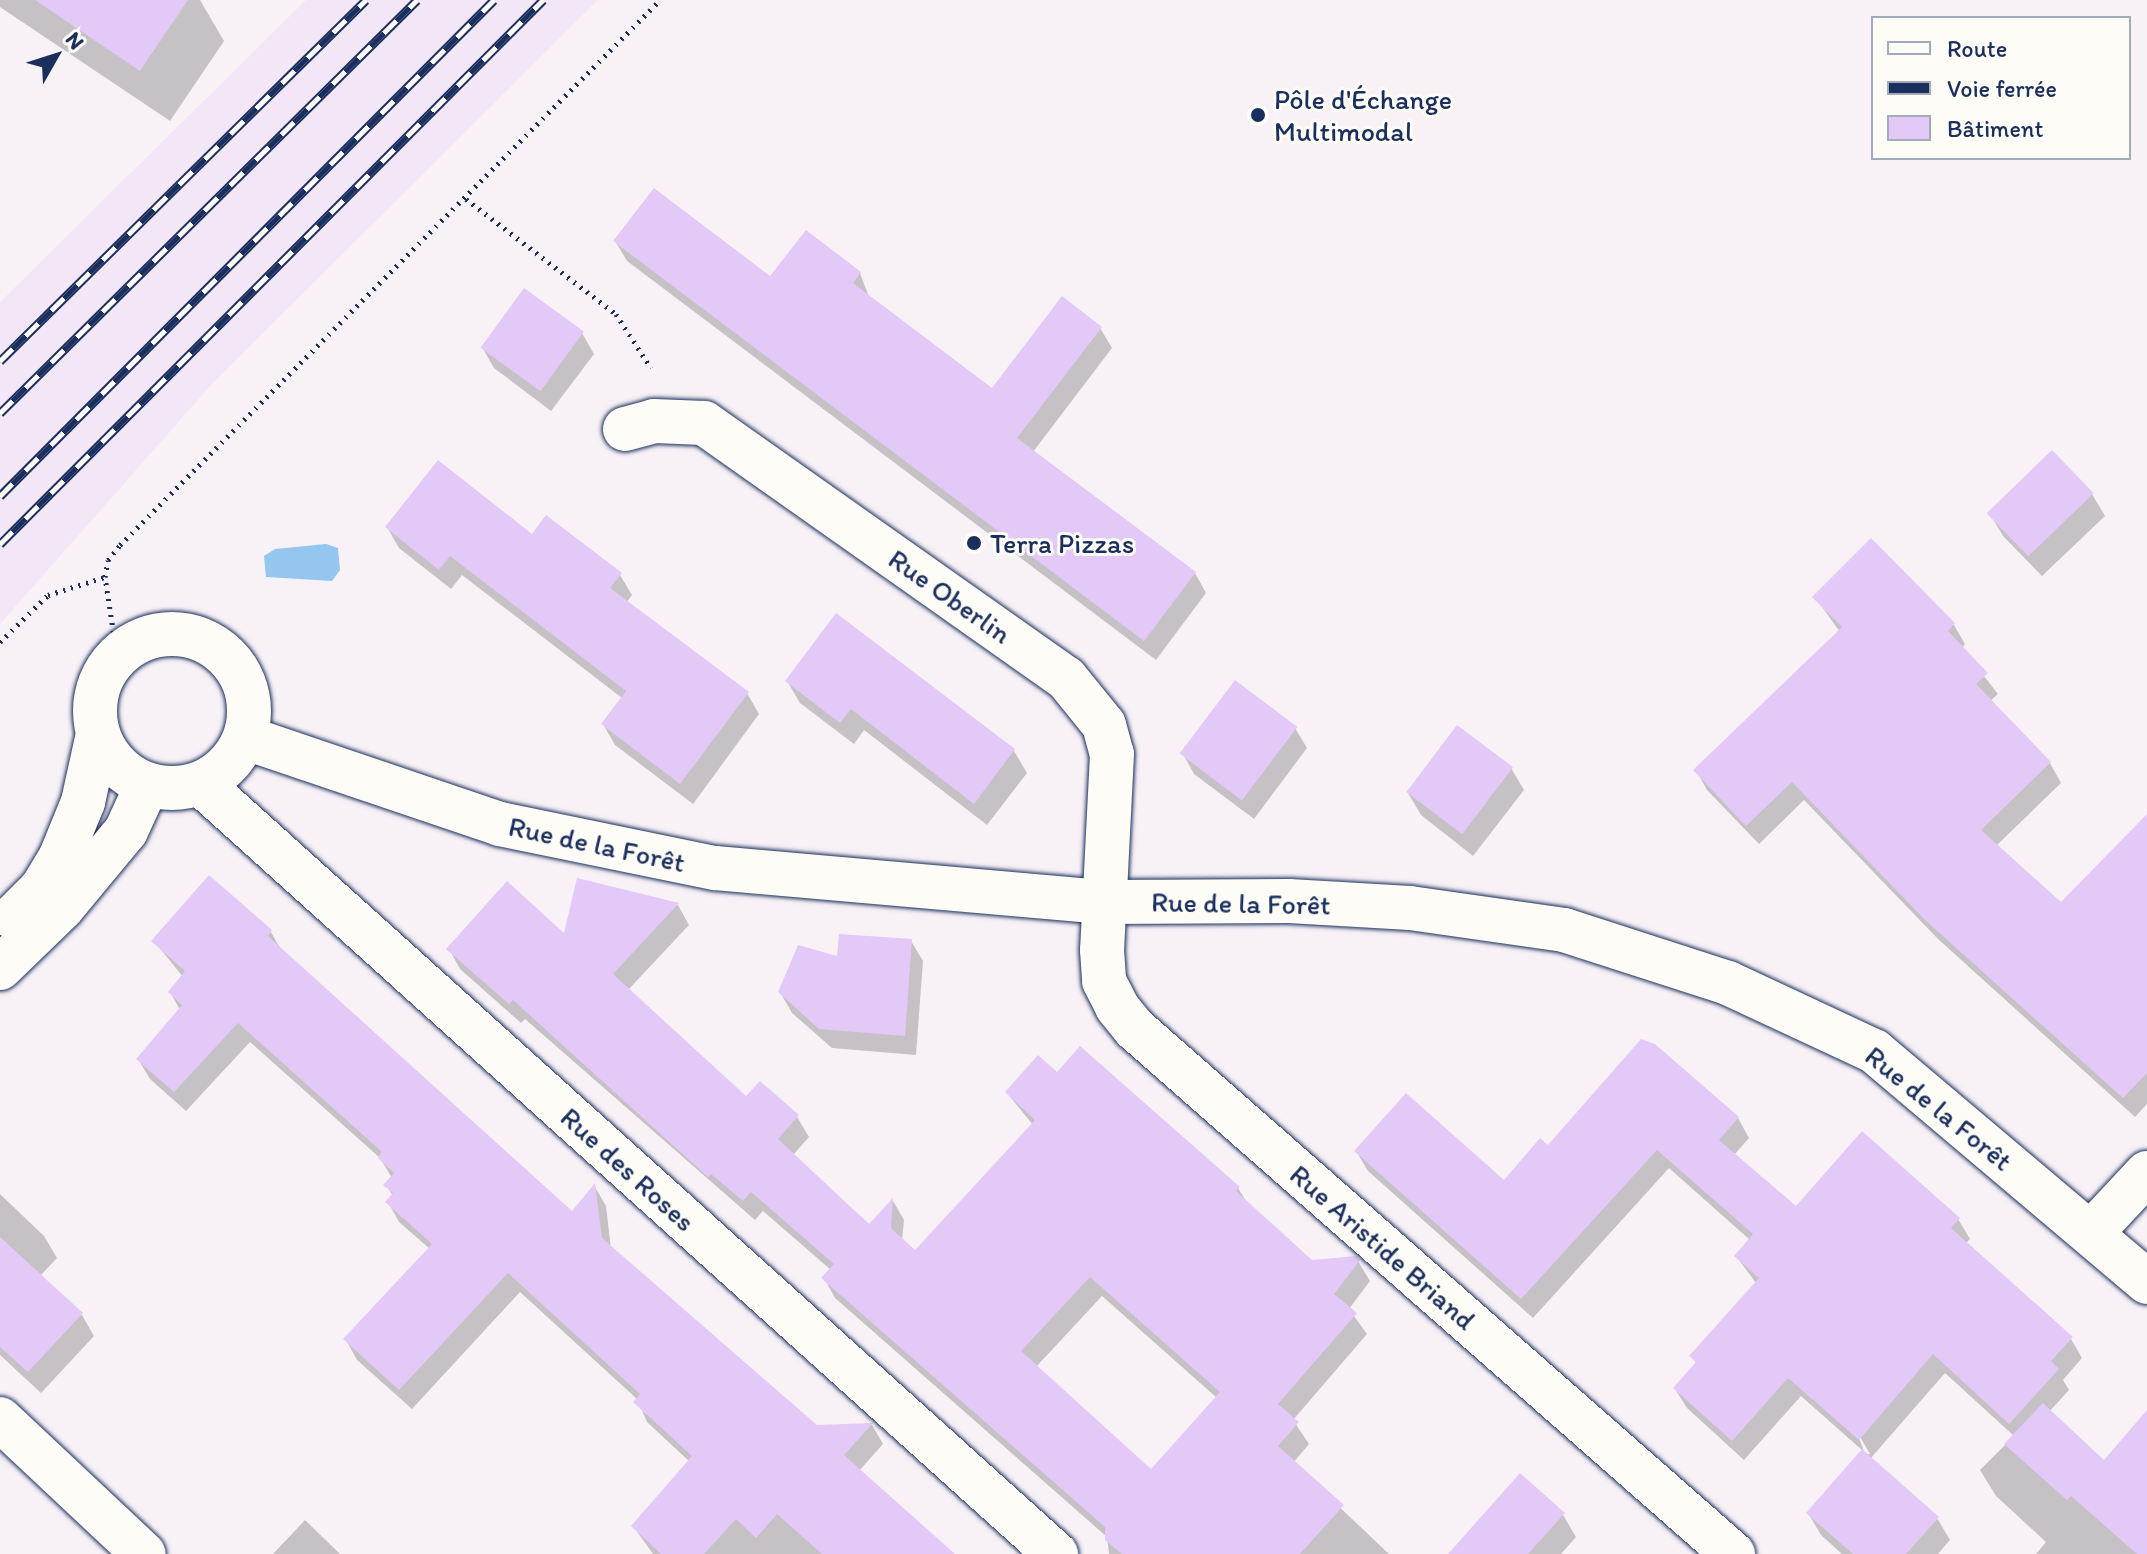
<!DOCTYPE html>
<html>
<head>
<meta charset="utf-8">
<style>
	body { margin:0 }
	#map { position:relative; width:2147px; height:1554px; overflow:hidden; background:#f8f2f7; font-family:Itim,sans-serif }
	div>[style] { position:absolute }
	.built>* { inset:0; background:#f2e6f7 }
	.water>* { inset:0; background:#94c6f0 }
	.shadow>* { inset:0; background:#0003 }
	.building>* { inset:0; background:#e3c9f8; transform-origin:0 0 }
	.path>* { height:5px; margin-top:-2.5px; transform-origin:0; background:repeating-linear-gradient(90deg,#1b2f5e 0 2px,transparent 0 8px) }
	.roads { filter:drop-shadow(0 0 2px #1b2f5e) drop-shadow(0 0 2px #1b2f5e) }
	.minor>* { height:44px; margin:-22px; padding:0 22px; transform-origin:22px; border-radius:22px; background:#fdfcf7 }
	.minor>.ring { margin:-22px; padding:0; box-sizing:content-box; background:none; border:44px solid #fdfcf7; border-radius:50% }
	.rail>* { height:9px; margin-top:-4.5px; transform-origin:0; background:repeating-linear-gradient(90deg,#fdfcf7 0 18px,#1b2f5e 0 36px); box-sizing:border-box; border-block:2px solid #1b2f5e }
	.dots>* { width:22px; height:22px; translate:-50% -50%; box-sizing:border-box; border:4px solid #fdfcf7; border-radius:50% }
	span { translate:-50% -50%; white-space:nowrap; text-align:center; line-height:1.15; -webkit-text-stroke:6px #fdfcf7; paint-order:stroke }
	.poi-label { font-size:28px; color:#1b2f5e }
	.left { translate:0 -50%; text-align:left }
	.street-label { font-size:28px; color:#1b2f5e }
	.legend { position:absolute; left:1871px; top:16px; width:260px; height:144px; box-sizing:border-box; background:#fdfcf7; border:2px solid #a3aaba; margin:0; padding:10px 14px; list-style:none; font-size:24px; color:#1b2f5e }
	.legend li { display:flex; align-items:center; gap:16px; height:40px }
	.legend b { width:40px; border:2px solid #a3aaba }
	.north { position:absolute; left:16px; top:16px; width:80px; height:80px; -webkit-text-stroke:6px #fdfcf7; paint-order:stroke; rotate:51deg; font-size:22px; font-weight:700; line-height:32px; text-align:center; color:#1b2f5e }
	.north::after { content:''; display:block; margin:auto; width:28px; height:36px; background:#1b2f5e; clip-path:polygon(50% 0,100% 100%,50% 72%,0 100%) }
</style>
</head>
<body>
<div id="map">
	<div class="built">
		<div style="clip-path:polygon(306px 0,598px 0,212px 384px,0 624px,0 302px)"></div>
	</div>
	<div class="water">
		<div style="clip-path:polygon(326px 544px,338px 548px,340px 570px,332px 581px,266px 577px,264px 556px,275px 549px)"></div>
	</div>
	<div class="shadow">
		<div style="clip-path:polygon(0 0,200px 0,224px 41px,170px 121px,0 7px)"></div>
		<div style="clip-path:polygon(615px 241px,771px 279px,860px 273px,869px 297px,992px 390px,1100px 328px,1112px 348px,1033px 452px,1195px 573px,1206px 593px,1156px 660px,627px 261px)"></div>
		<div style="clip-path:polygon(582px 333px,594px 354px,551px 411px,494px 368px,482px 347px)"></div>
		<div style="clip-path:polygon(2092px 494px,2105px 516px,2042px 576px,2003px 536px,1990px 514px)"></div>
		<div style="clip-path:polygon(387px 527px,532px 537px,620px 575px,632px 595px,626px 603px,747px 693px,759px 714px,693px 804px,615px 745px,603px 724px,622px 698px,462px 575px,451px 589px,399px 548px)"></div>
		<div style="clip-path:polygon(1871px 541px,1954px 625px,1965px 644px,1962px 648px,1998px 694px,1990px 701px,2050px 763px,2061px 783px,1996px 846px,2062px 905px,2147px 817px,2147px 1104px,2135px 1117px,1938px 939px,1804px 800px,1759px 844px,1707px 790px,1696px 770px,1840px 632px,1815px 597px)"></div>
		<div style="clip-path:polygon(787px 681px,1014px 751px,1027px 773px,987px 825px,864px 730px,854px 744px,800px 703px)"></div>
		<div style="clip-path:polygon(1295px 728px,1307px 748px,1254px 819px,1194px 774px,1183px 754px)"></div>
		<div style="clip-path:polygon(1511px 768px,1524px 790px,1473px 856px,1421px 815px,1408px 793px)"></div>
		<div style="clip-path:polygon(evenodd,579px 880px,678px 905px,689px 925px,628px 990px,747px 1099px,797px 1117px,809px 1137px,793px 1155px,870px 1227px,893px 1201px,904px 1220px,902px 1241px,915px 1253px,1033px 1125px,1007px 1093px,1058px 1075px,1238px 1188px,1249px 1206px,1312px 1262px,1358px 1261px,1370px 1281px,1349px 1309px,1367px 1334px,1293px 1420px,1309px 1444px,1293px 1463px,1389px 1554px,1109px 1554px,1107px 1537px,835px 1298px,824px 1278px,831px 1270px,763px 1211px,755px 1220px,525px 1019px,521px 1023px,460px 969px,449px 949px,565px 937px,579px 880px,1102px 1296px,1217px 1398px,1151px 1472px,1036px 1367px,1102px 1296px)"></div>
		<div style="clip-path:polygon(271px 932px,282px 952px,572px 1214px,595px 1187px,606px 1206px,611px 1249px,816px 1427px,872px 1425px,883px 1444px,859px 1471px,953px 1554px,653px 1554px,633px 1526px,690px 1462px,647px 1422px,637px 1399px,520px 1292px,412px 1409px,357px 1360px,346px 1340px,430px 1249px,399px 1222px,388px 1202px,393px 1196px,386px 1185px,392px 1178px,380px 1158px,250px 1042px,186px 1111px,150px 1079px,138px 1059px,180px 1010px,170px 992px,183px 977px,154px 941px)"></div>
		<div style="clip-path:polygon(911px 941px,923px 961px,916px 1055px,832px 1048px,792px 1013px,780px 992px,839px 958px)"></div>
		<div style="clip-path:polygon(evenodd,1738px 1118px,1749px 1138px,1734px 1155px,1796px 1208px,1958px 1219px,1970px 1239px,1966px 1243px,2071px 1339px,2082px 1358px,2063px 1380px,2069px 1390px,2049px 1412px,2104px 1463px,2147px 1433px,2147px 1554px,2036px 1554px,2046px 1542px,1996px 1496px,1980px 1470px,2014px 1436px,1945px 1373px,1870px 1459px,1937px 1518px,1950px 1540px,1938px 1554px,1842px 1554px,1821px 1535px,1808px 1513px,1863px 1451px,1801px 1396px,1744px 1460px,1687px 1408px,1675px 1389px,1697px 1365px,1692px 1356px,1756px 1283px,1736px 1256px,1750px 1240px,1669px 1168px,1533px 1318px,1368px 1171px,1356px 1151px,1504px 1183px,1548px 1148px,1738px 1118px,1856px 1430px,1870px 1454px,1865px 1454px,1856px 1430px)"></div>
		<div style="clip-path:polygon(0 1194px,44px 1236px,57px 1258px,40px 1276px,82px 1315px,94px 1336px,41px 1393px,0 1355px)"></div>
		<div style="clip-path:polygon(1563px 1515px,1576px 1537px,1561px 1554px,1451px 1554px)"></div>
		<div style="clip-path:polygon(305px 1520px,340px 1554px,273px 1554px)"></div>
	</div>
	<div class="building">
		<div style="clip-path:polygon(35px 0,188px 0,140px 71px)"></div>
		<div style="clip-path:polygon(654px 188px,770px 276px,806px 230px,861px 272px,853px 283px,992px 388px,1062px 296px,1102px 327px,1017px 438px,1196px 572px,1144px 641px,613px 241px)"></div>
		<div style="left:524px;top:288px;width:74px;height:74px;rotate:36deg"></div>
		<div style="left:2052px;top:450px;width:60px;height:91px;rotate:46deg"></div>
		<div style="clip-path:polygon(438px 460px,532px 534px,546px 515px,622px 573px,610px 588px,749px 692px,680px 784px,601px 724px,626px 691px,450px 556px,439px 570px,385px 527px)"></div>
		<div style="clip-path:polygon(1871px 538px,1955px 623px,1948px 631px,1988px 673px,1976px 684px,2051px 762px,1981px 830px,2061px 902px,2147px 814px,2147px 1073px,2123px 1098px,1924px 919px,1792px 782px,1746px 826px,1693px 770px,1842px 627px,1812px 597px)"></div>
		<div style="clip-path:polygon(836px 613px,1015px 749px,974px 804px,851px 709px,840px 723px,785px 681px)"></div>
		<div style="left:1235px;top:680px;width:78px;height:92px;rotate:37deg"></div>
		<div style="left:1457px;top:725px;width:70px;height:84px;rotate:37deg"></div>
		<div style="clip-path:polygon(209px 875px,272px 930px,268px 936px,572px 1211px,595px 1183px,602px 1238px,817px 1425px,873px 1423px,844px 1455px,955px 1554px,822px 1554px,777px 1514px,756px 1538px,736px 1519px,704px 1554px,661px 1554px,631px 1526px,692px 1456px,633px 1402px,640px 1394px,508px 1273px,399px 1390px,343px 1339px,432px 1244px,385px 1202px,393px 1193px,383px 1185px,394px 1173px,378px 1158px,382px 1152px,238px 1023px,174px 1092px,136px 1059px,182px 1005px,168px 992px,185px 971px,151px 941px)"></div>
		<div style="clip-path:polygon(evenodd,577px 878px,679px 903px,613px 974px,746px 1096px,760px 1081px,799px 1115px,778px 1139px,869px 1224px,893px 1198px,891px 1228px,915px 1250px,1035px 1120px,1005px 1092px,1038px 1055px,1057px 1072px,1080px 1046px,1240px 1187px,1236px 1191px,1312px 1260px,1356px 1256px,1360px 1260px,1334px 1294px,1357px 1313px,1278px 1404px,1299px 1422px,1278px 1446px,1344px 1505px,1300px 1554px,1122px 1554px,1105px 1540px,1105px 1527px,821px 1278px,834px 1264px,751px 1192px,743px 1201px,711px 1174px,708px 1177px,513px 1000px,509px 1004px,446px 949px,507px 881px,564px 933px,577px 878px,1090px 1277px,1220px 1392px,1151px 1469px,1021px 1351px,1090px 1277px)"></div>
		<div style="clip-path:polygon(839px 934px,912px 939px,905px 1036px,819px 1029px,778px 992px,798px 945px,837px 956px)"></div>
		<div style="clip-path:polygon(1641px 1039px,1655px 1044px,1739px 1117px,1719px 1140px,1796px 1206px,1862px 1131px,1960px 1218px,1951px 1228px,2073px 1337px,2051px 1361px,2059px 1369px,2009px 1424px,1933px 1354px,1859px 1440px,1788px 1378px,1732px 1441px,1673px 1388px,1696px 1362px,1689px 1356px,1759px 1278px,1734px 1256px,1753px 1234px,1657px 1150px,1521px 1299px,1354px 1151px,1406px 1093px,1504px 1180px,1540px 1138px,1548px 1145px)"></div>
		<div style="clip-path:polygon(0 1237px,83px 1313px,28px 1372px,0 1347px)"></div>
		<div style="clip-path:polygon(2043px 1403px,2104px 1460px,2147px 1410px,2147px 1554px,2137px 1554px,2071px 1496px,2067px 1500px,2004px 1444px)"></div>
		<div style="clip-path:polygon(1862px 1449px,1939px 1517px,1906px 1554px,1853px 1554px,1806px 1513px)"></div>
		<div style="clip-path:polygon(1520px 1473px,1565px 1513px,1528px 1554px,1448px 1554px)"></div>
	</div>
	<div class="path">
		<div style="left:466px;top:199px;width:189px;rotate:37.5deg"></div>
		<div style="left:616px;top:314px;width:64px;rotate:57.1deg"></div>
		<div style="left:0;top:642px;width:67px;rotate:-44.4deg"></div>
		<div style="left:48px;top:595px;width:60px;rotate:-17.5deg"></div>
		<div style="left:117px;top:656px;width:80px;rotate:-98.6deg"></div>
		<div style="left:105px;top:577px;width:17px;rotate:-80deg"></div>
		<div style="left:108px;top:560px;width:19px;rotate:-51deg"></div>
		<div style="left:120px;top:545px;width:767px;rotate:-45.26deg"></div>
	</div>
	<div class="roads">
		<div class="minor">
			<div style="left:625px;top:429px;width:30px;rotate:-15deg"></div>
			<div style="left:654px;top:421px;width:50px;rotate:2.3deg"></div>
			<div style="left:704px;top:423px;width:443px;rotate:35.2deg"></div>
			<div style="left:1066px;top:678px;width:60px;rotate:51deg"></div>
			<div style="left:1104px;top:725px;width:30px;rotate:75deg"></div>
			<div style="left:1112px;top:754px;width:196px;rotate:92.9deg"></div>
			<div style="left:1102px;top:950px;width:31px;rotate:86deg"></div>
			<div style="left:1104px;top:981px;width:29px;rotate:63deg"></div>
			<div style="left:1117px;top:1007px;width:28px;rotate:51deg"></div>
			<div style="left:1135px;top:1029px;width:796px;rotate:41.28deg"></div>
			<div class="ring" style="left:95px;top:634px;width:110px;height:110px"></div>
			<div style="left:246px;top:738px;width:268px;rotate:18.7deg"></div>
			<div style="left:500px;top:824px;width:219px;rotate:11.6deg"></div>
			<div style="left:715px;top:868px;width:391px;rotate:5deg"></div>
			<div style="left:1105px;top:902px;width:184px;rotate:-0.3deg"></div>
			<div style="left:1289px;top:901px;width:121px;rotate:3.3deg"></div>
			<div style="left:1410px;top:908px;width:156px;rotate:8.1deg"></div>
			<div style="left:1564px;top:930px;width:172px;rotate:17.9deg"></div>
			<div style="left:1728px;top:983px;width:161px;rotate:25deg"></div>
			<div style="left:1874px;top:1051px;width:358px;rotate:40.2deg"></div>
			<div style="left:201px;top:784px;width:1151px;rotate:42.01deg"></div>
			<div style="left:13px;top:917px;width:41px;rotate:-45deg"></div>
			<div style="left:42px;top:888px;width:37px;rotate:-59deg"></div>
			<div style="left:61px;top:856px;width:58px;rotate:-67.8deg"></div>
			<div style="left:83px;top:802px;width:70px;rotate:-77.6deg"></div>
			<div style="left:0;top:968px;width:86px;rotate:-44.1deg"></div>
			<div style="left:62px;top:908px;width:100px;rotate:-50.3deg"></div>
			<div style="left:126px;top:831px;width:51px;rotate:-65.5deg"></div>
			<div style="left:2091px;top:1233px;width:82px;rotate:-47deg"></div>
			<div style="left:0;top:1419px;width:197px;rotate:43.2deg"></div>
		</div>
	</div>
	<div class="rail">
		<div style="left:0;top:361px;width:514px;rotate:-44.61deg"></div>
		<div style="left:0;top:413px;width:587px;rotate:-44.72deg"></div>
		<div style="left:0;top:496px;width:700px;rotate:-45.12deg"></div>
		<div style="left:0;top:544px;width:769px;rotate:-45.05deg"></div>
	</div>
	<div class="dots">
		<div style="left:1258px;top:115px;background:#1b2f5e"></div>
		<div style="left:974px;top:543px;background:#1b2f5e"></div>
	</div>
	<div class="poi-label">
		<span class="left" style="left:1274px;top:115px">Pôle d'Échange<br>Multimodal</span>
		<span class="left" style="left:990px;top:543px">Terra Pizzas</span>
	</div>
	<div class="street-label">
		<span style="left:950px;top:596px;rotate:35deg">Rue Oberlin</span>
		<span style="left:597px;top:844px;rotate:12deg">Rue de la Forêt</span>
		<span style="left:1241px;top:903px;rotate:1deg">Rue de la Forêt</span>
		<span style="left:1939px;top:1108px;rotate:39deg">Rue de la Forêt</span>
		<span style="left:628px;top:1169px;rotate:42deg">Rue des Roses</span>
		<span style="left:1383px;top:1247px;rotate:41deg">Rue Aristide Briand</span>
	</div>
	<ul class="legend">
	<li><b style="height:10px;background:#fdfcf7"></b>Route</li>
	<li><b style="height:10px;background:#1b2f5e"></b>Voie ferrée</li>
	<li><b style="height:22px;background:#e3c9f8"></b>Bâtiment</li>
	</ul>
	<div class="north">N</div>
</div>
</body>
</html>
